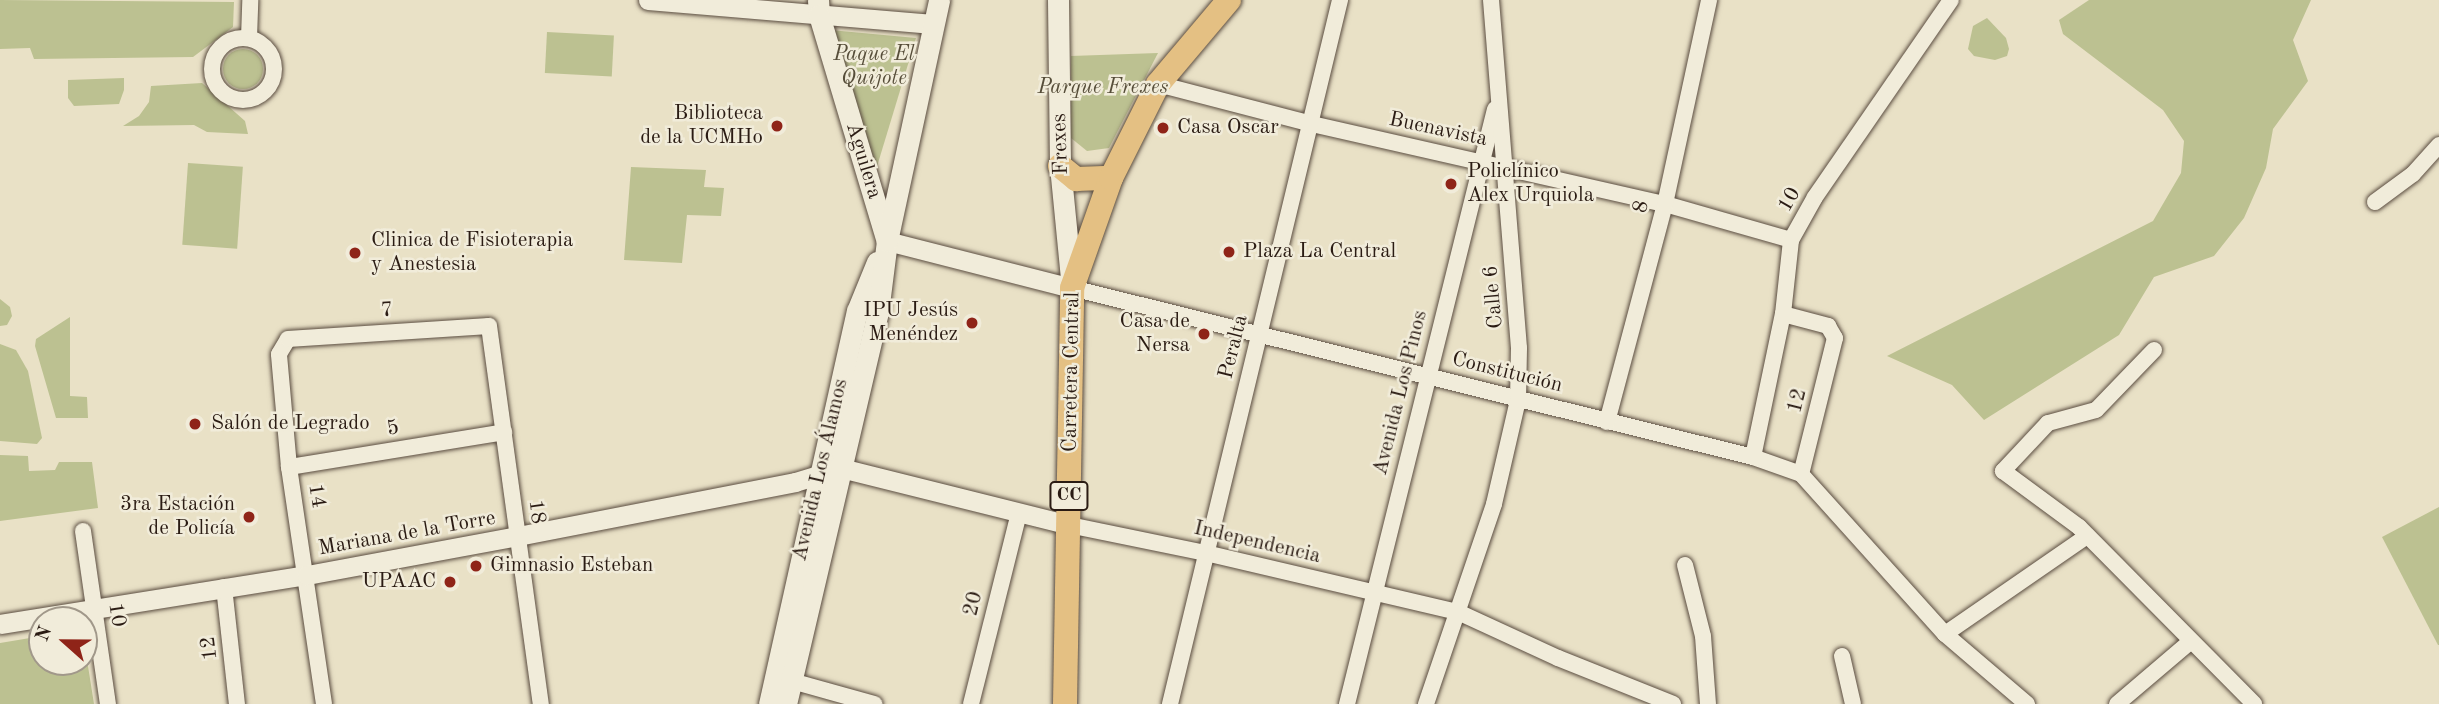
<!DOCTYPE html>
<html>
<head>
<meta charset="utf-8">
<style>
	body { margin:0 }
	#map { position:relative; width:2439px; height:704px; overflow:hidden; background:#e9e1c6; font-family:"Old Standard TT",serif }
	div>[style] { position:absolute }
	.green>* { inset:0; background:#bcc191; transform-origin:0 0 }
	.round { border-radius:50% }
	.roads { filter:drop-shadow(0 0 2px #5a4c40) drop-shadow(0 0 2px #5a4c40) }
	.minor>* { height:16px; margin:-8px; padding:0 8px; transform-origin:8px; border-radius:8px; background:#f1ecda }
	.minor>.ring { margin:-8px; padding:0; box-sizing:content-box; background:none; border:16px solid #f1ecda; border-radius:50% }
	.tertiary>* { height:19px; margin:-9.5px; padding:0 9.5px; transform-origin:9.5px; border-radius:9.5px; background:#f1ecda }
	.secondary>* { height:21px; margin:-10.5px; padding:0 10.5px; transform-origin:10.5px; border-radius:10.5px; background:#f1ecda }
	.primary>* { height:24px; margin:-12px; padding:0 12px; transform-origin:12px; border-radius:12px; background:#e4c083 }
	.dots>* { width:19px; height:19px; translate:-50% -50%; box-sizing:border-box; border:4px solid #f1ecda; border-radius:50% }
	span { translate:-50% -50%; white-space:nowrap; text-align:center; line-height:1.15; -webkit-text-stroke:5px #f1ecda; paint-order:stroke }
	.shield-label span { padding:2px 5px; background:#f1ecda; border:2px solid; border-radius:5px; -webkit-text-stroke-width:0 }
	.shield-label { font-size:19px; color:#2a1b13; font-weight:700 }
	.park-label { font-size:21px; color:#564d39; font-style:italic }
	.poi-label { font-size:21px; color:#2a1b13 }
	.right { translate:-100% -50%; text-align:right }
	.left { translate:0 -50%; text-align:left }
	.street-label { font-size:21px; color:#2a1b13 }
	.north { position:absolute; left:28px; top:606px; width:70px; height:70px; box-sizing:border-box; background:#f1ecda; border:2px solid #a1988a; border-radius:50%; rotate:291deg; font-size:19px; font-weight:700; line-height:28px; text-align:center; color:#2a1b13 }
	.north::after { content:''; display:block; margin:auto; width:24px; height:32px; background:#8f2418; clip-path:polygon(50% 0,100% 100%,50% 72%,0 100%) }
</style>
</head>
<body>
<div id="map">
	<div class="green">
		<div style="clip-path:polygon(0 0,234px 2px,233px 27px,193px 57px,34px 59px,30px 48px,0 49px)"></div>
		<div style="clip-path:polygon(2089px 0,2311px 0,2293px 40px,2308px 81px,2273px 129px,2266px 168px,2244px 218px,2214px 256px,2154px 277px,2119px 335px,1984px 420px,1952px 385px,1887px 356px,2153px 221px,2181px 173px,2184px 141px,2163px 110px,2063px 34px,2059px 20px)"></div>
		<div style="clip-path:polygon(1987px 18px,2006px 38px,2009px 49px,2007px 56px,1995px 60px,1974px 56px,1968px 49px,1973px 26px)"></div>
		<div style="clip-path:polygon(830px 30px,916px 38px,875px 173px)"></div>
		<div style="left:547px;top:32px;width:67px;height:41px;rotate:3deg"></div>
		<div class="round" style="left:223px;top:49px;width:40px;height:40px"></div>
		<div style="clip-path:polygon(1158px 53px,1109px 148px,1087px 151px,1071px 138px,1071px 56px)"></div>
		<div style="clip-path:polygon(124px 78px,124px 90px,119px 104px,74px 106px,68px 98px,68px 80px)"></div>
		<div style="clip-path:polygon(202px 83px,245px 121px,248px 134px,207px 132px,194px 125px,123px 126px,139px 116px,149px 102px,151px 86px)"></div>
		<div style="left:188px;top:163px;width:55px;height:82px;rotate:4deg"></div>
		<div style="clip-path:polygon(631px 167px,706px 170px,704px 187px,724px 188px,721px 216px,687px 215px,682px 263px,624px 260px)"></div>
		<div style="clip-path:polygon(0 299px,10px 307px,12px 316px,7px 325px,0 326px)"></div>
		<div style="clip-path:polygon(70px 317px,70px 396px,87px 397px,88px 418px,56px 418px,35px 346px,36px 339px)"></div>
		<div style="clip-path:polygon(0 344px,16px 350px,28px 371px,42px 438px,37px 444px,0 441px)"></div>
		<div style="clip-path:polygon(0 455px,28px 456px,29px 471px,55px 470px,59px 462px,92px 462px,98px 508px,0 521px)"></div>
		<div style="clip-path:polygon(2439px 507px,2439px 645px,2438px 645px,2382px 537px)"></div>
		<div style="clip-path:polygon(42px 636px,42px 662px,84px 662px,84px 641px,94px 704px,0 704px,0 643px)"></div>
	</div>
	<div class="roads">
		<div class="minor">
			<div class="ring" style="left:212px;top:38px;width:46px;height:46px"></div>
			<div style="left:249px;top:38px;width:38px;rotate:-88deg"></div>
			<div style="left:1158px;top:84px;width:159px;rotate:14.6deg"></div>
			<div style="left:1312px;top:124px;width:362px;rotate:12.8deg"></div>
			<div style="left:1665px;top:204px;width:131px;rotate:15.9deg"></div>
			<div style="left:2375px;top:202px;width:47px;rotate:-36.4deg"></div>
			<div style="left:2413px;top:174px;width:39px;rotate:-48deg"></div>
			<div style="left:1072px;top:288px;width:702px;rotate:13.94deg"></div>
			<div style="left:1753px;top:457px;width:51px;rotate:19.5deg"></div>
			<div style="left:1801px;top:474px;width:215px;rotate:48deg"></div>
			<div style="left:1945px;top:634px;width:108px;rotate:40.5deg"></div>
			<div style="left:1783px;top:314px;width:47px;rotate:14.9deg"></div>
			<div style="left:1828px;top:326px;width:14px;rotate:60deg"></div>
			<div style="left:1835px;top:338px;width:140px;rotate:104deg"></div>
			<div style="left:2154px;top:350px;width:83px;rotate:134deg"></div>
			<div style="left:2096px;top:410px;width:50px;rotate:164.8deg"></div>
			<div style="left:2048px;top:423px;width:66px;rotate:133.2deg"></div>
			<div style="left:2003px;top:471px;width:94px;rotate:36.4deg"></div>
			<div style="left:2079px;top:527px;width:249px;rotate:45.3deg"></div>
			<div style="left:1607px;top:422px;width:226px;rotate:-75.1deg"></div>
			<div style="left:1665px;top:204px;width:209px;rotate:-77.8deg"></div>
			<div style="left:1753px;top:457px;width:146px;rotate:-78.2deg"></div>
			<div style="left:1783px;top:314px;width:74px;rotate:-83.8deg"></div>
			<div style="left:1791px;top:240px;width:49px;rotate:-60.8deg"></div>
			<div style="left:1815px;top:197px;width:239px;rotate:-55.4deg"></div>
			<div style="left:289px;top:467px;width:218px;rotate:-9.2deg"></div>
			<div style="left:1069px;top:525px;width:140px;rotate:11.6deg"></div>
			<div style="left:1206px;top:553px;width:259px;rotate:13.2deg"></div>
			<div style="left:1458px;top:612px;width:110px;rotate:24.7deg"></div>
			<div style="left:1558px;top:658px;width:124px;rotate:21.8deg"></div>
			<div style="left:83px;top:531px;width:175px;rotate:81.8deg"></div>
			<div style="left:1685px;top:565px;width:73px;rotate:75.8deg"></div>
			<div style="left:1703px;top:636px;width:68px;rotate:85.8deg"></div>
			<div style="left:224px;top:587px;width:118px;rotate:83.7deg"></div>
			<div style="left:1945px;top:634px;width:173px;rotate:-34.6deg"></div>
			<div style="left:1842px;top:656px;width:49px;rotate:77.1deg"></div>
			<div style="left:781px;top:678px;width:97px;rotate:15.6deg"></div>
			<div style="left:324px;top:704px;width:240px;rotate:-98.4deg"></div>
			<div style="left:289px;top:467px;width:113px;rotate:-95.1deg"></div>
			<div style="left:279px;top:354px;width:17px;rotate:-59deg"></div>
			<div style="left:288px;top:339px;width:201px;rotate:-3.7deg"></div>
			<div style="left:489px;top:326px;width:382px;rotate:82.2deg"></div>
			<div style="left:971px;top:704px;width:197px;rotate:-75.9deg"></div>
			<div style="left:1170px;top:704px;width:724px;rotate:-76.42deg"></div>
			<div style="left:1347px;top:704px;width:613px;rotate:-76.03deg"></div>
			<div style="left:1426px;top:704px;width:211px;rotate:-71.2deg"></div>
			<div style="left:1494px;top:504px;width:107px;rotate:-77deg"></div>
			<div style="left:1518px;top:400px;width:52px;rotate:-88.9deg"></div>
			<div style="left:1519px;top:348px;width:349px;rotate:-94.6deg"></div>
			<div style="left:2117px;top:704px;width:97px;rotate:-40.4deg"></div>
		</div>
		<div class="tertiary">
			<div style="left:648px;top:0;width:286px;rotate:4.8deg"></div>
			<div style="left:887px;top:241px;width:191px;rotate:14.3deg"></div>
			<div style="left:0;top:624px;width:311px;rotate:-9.1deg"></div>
			<div style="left:307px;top:575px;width:215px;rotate:-10.5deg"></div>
			<div style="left:518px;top:536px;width:282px;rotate:-11deg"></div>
			<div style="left:795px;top:482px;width:48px;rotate:-16.9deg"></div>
			<div style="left:841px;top:468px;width:235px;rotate:14deg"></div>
		</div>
		<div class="secondary">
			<div style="left:818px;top:0;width:15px;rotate:86deg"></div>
			<div style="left:819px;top:15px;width:234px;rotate:73.3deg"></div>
			<div style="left:1058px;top:0;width:166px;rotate:89.3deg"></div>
			<div style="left:1060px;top:166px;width:123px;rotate:84.4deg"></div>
			<div style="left:769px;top:704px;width:403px;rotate:-77.4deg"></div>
			<div style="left:857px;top:311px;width:53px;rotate:-67.8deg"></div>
			<div style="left:786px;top:704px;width:403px;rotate:-76.8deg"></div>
			<div style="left:878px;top:312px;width:72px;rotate:-82.8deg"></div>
			<div style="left:887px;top:241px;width:247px;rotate:-77.8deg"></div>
		</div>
		<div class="primary">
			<div style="left:1060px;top:166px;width:21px;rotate:39deg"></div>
			<div style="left:1076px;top:179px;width:35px;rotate:-2deg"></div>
			<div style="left:1065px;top:704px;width:416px;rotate:-89deg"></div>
			<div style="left:1072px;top:288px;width:117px;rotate:-70.5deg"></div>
			<div style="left:1111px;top:178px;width:105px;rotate:-63.4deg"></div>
			<div style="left:1158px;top:84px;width:110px;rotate:-49.8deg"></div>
		</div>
	</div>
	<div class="dots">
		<div style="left:777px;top:126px;background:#8f2418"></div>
		<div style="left:1163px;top:128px;background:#8f2418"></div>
		<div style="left:1451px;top:184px;background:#8f2418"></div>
		<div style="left:1229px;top:252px;background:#8f2418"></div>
		<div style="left:355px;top:253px;background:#8f2418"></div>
		<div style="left:972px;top:323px;background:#8f2418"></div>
		<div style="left:1204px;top:334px;background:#8f2418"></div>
		<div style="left:195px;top:424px;background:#8f2418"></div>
		<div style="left:249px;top:517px;background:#8f2418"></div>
		<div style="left:476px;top:566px;background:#8f2418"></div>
		<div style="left:450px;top:582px;background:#8f2418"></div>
	</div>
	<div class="shield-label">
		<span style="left:1069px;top:496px">CC</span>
	</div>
	<div class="park-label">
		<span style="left:874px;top:67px">Paque El<br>Quijote</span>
		<span style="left:1103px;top:88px">Parque Frexes</span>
	</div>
	<div class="poi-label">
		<span class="right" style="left:763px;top:126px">Biblioteca<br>de la UCMHo</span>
		<span class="left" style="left:1177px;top:128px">Casa Oscar</span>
		<span class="left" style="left:1467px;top:184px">Policlínico<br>Alex Urquiola</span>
		<span class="left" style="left:371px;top:253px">Clinica de Fisioterapia<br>y Anestesia</span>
		<span class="left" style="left:1243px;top:252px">Plaza La Central</span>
		<span class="right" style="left:958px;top:323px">IPU Jesús<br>Menéndez</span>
		<span class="right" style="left:1190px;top:334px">Casa de<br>Nersa</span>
		<span class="left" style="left:211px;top:424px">Salón de Legrado</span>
		<span class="right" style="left:235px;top:517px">3ra Estación<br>de Policía</span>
		<span class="left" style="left:490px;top:566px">Gimnasio Esteban</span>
		<span class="right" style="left:436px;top:582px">UPAAC</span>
	</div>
	<div class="street-label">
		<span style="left:1438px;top:130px;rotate:12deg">Buenavista</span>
		<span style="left:1061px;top:144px;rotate:-92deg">Frexes</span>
		<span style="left:863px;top:161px;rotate:73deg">Aguilera</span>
		<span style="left:1790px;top:200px;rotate:-60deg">10</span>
		<span style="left:1642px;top:207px;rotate:-76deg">8</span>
		<span style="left:1494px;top:297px;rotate:-95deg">Calle 6</span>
		<span style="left:387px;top:311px;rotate:-4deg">7</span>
		<span style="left:1234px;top:347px;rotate:-76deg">Peralta</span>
		<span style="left:1072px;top:372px;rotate:-89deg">Carretera Central</span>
		<span style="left:1507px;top:373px;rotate:14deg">Constitución</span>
		<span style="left:1401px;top:393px;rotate:-76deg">Avenida Los Pinos</span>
		<span style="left:1798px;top:401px;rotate:-76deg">12</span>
		<span style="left:393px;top:429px;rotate:-9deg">5</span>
		<span style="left:821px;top:470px;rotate:-77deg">Avenida Los Álamos</span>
		<span style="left:316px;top:496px;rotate:81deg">14</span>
		<span style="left:536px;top:512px;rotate:82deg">18</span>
		<span style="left:407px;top:534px;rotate:-10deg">Mariana de la Torre</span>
		<span style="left:1257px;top:543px;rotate:13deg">Independencia</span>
		<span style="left:974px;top:604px;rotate:-76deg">20</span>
		<span style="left:116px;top:615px;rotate:81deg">10</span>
		<span style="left:210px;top:648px;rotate:-97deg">12</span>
	</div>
	<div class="north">N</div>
</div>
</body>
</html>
